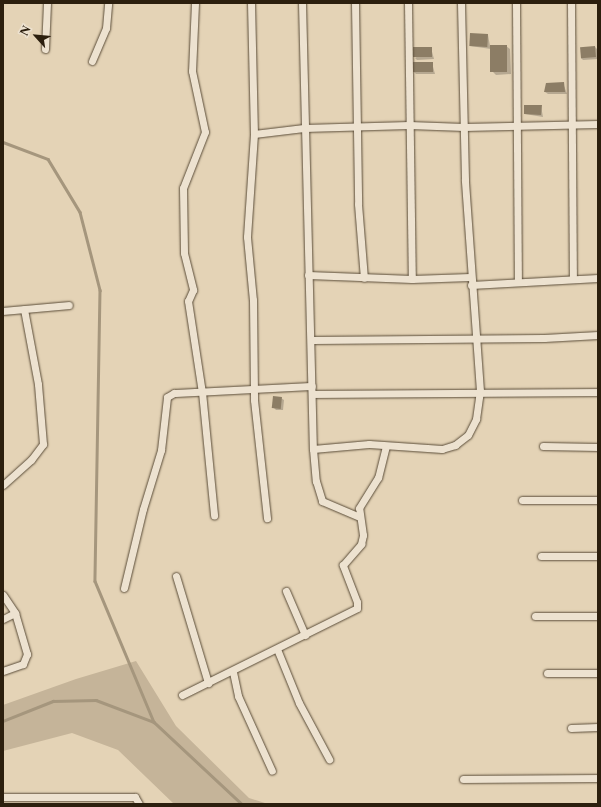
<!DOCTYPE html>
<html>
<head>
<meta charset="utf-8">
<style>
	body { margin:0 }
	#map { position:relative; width:601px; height:807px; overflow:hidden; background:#e4d3b6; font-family:"Libre Caslon Text",serif }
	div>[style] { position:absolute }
	.green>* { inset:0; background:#c5b499 }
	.shadow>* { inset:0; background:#0003 }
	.stream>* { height:2.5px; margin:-1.25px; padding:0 1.25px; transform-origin:1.25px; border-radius:1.25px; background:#a5967d }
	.building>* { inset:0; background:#8c7d65; transform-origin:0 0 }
	.roads { filter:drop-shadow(0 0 1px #5a4c38) drop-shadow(0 0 1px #5a4c38) }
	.street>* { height:7px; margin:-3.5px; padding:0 3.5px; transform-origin:3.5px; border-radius:3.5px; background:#ede2d0 }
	span { translate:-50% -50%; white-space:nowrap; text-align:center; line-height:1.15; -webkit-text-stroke:3.5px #ede2d0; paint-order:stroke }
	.frame { position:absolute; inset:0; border:4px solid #2c1f0e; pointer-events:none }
	.north { position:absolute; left:16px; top:16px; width:40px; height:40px; -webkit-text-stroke:3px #ede2d0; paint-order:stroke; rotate:297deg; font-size:11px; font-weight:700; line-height:16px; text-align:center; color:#2c1f0e }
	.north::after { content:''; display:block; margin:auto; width:14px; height:18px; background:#2c1f0e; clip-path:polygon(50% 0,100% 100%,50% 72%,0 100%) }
</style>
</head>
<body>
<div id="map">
	<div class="green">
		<div style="clip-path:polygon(136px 661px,176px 726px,249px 798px,268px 804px,174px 804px,118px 750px,72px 733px,3px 751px,3px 705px,76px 679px)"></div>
	</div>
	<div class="shadow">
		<div style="clip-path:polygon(488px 35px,490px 46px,506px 46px,510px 49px,511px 74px,496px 75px,492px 71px,491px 49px,470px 46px)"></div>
		<div style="clip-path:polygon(595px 47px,598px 50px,598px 59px,583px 60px,581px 58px)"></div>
		<div style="clip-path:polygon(431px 48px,434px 59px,417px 60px,415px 58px)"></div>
		<div style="clip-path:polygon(432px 63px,435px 74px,416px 74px,414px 72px)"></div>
		<div style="clip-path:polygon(563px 83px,567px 94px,548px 94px,545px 92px)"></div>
		<div style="clip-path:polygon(541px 106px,543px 117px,525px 114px)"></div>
		<div style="clip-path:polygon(281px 398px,284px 400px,283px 410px,276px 410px,273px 407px)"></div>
	</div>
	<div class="stream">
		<div style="left:3px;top:142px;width:48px;rotate:20.7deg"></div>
		<div style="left:48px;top:159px;width:62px;rotate:58.9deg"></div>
		<div style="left:80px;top:212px;width:81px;rotate:75.6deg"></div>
		<div style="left:100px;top:290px;width:291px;rotate:91deg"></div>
		<div style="left:95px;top:581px;width:153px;rotate:67.3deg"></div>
		<div style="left:154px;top:722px;width:120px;rotate:43deg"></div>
		<div style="left:3px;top:721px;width:54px;rotate:-21.8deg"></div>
		<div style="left:53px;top:701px;width:43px;rotate:-1.3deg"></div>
		<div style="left:96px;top:700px;width:62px;rotate:20.8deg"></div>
	</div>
	<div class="building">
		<div style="left:470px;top:33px;width:18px;height:13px;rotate:3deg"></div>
		<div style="left:490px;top:45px;width:17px;height:27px"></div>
		<div style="left:595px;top:46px;width:11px;height:15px;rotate:85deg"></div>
		<div style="left:432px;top:47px;width:10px;height:19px;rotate:90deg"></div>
		<div style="left:413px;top:62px;width:20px;height:10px"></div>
		<div style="clip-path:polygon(564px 82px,565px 92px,544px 92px,546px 83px)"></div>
		<div style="clip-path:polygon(524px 105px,542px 105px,541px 115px,524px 114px)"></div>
		<div style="left:273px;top:396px;width:9px;height:12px;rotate:6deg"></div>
	</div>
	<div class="roads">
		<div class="street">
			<div style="left:195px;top:3px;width:68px;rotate:92.5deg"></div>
			<div style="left:192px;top:71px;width:62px;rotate:78deg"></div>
			<div style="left:205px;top:132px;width:60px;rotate:111.4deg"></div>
			<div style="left:183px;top:188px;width:65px;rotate:89.1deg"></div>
			<div style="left:184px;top:253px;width:38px;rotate:76deg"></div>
			<div style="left:193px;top:290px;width:12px;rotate:114deg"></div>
			<div style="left:188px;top:301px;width:92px;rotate:81.3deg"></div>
			<div style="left:202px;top:392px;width:124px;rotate:84.4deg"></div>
			<div style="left:251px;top:3px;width:131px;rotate:88.7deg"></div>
			<div style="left:254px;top:134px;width:103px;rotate:93.9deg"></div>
			<div style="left:247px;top:237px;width:63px;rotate:84.6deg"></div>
			<div style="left:253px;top:300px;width:100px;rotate:89.4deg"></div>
			<div style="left:254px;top:400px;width:119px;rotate:83.7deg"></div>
			<div style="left:302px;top:3px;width:446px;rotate:88.6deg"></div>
			<div style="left:313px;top:449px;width:32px;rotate:85deg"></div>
			<div style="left:316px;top:481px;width:21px;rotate:73deg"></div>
			<div style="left:322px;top:501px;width:39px;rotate:23deg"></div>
			<div style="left:355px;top:3px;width:201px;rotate:89.1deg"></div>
			<div style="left:358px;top:204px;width:74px;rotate:85.4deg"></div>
			<div style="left:408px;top:3px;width:276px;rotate:89.2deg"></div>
			<div style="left:516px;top:3px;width:279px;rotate:89.6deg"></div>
			<div style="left:571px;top:3px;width:276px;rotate:89.6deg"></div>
			<div style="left:45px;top:49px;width:46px;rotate:-87.5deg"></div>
			<div style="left:92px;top:61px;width:36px;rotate:-67deg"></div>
			<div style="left:106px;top:28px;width:25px;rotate:-85deg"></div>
			<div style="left:254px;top:134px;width:50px;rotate:-6.8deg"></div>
			<div style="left:304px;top:128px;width:105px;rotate:-1.6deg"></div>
			<div style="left:409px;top:125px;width:55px;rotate:2.1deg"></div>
			<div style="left:464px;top:127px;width:134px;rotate:-1.3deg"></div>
			<div style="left:308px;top:275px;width:104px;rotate:2.2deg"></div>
			<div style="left:412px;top:279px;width:58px;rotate:-2deg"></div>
			<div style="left:471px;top:285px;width:127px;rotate:-3.2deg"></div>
			<div style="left:3px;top:311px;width:66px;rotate:-5.2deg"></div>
			<div style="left:312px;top:340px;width:232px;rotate:-0.5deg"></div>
			<div style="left:544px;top:338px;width:54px;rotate:-3.2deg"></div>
			<div style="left:312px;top:394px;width:286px;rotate:-0.4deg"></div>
			<div style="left:543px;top:446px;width:55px;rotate:1deg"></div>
			<div style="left:313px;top:449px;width:56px;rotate:-5.1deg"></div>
			<div style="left:369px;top:444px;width:73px;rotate:3.9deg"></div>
			<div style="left:442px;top:449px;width:14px;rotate:-17deg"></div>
			<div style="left:455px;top:445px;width:16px;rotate:-38deg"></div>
			<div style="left:468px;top:435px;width:18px;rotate:-63deg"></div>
			<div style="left:476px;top:419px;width:28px;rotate:-82deg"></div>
			<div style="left:480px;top:391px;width:212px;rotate:-94.1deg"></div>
			<div style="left:465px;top:180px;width:177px;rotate:-91.3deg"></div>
			<div style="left:3px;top:485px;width:38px;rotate:-42deg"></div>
			<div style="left:31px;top:460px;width:20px;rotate:-53deg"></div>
			<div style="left:43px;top:444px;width:60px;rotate:-94.8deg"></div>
			<div style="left:38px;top:384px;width:76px;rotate:-100.6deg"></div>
			<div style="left:522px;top:500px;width:76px"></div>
			<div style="left:541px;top:556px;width:57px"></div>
			<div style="left:176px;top:576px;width:112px;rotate:73.3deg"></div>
			<div style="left:124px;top:588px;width:81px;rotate:-76.5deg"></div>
			<div style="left:143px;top:509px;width:62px;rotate:-73deg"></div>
			<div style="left:161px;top:450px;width:53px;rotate:-83.5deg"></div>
			<div style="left:167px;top:397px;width:8px;rotate:-30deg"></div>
			<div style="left:174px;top:393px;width:138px;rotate:-2.9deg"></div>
			<div style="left:286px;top:591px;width:48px;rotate:66.6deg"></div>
			<div style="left:3px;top:595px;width:22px;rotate:56deg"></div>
			<div style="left:15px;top:613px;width:43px;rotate:73.7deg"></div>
			<div style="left:27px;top:654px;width:11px;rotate:112deg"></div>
			<div style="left:23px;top:664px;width:21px;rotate:161deg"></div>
			<div style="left:535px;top:616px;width:63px"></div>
			<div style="left:3px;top:619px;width:13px;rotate:-27deg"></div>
			<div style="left:277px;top:649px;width:58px;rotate:67.8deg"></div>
			<div style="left:299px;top:703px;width:64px;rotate:61.8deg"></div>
			<div style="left:233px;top:672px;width:25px;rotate:78deg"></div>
			<div style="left:238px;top:696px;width:82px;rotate:65.6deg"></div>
			<div style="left:547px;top:673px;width:51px"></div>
			<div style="left:182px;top:695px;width:195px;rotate:-26.4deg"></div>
			<div style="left:357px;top:608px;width:6px;rotate:-90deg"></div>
			<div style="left:357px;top:602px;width:40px;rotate:-111deg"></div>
			<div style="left:343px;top:565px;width:28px;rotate:-49deg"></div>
			<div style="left:361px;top:544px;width:9px;rotate:-77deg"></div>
			<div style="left:363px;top:535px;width:27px;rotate:-98deg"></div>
			<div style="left:359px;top:508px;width:36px;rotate:-58deg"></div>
			<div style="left:378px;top:478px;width:33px;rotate:-76deg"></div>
			<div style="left:571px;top:728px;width:27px;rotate:-2deg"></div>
			<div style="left:463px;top:779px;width:135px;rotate:-0.4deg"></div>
			<div style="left:3px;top:797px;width:132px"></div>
			<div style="left:135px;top:797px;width:8px;rotate:60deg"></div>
		</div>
	</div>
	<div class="frame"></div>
	<div class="north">N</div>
</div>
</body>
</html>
